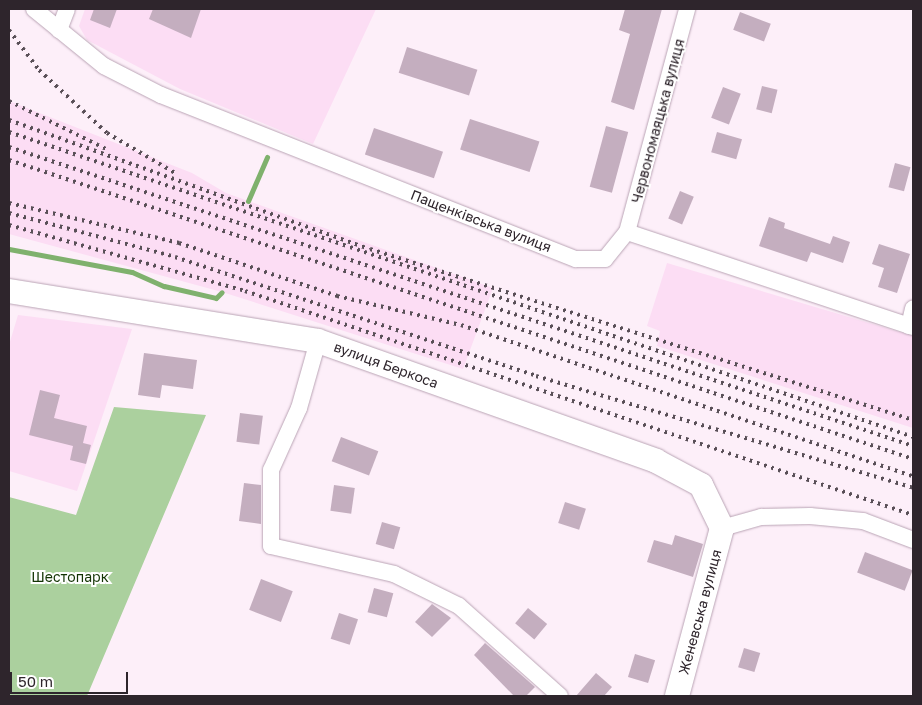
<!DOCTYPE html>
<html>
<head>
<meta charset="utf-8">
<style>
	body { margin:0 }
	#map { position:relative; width:922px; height:705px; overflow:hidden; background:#fdeff9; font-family:"Golos Text",sans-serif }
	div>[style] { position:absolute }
	.built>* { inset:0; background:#fcddf4 }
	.green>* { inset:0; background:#abd09e }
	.stream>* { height:5px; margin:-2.5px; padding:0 2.5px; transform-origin:2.5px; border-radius:2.5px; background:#7fb16d }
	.building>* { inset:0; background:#c4aebf; transform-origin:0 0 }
	.roads { filter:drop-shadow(0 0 1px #baa4b5) drop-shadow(0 0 1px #baa4b5) }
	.street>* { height:16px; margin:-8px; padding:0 8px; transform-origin:8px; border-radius:8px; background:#fff }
	.secondary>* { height:24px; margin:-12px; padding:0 12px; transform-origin:12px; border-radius:12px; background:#fff }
	.rail>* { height:4px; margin-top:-2px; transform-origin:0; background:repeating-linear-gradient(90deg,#594f57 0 2.5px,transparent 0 7.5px) }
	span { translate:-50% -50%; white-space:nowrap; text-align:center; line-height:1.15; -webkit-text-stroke:4px #fff; paint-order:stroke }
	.street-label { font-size:14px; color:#2e252c }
	.park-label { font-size:14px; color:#123303 }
	.frame { position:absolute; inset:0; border:10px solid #2e252c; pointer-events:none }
	.scale { position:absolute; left:10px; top:672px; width:118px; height:22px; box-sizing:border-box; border:2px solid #2e252c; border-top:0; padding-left:6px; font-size:15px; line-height:18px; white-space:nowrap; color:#2e252c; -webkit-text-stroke:4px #fff; paint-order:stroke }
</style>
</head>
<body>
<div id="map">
	<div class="built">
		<div style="clip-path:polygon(85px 9px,376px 9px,313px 144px,180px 89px,87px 40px,79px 26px)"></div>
		<div style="clip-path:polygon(9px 101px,192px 173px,226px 193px,493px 288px,463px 369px,222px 292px,9px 234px)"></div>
		<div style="clip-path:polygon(667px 263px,913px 336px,913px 428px,657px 346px,660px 331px,647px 326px)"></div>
		<div style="clip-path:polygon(18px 315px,132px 329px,77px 491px,9px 471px,9px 345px)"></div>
	</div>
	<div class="green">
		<div style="clip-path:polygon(114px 407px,206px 415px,87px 696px,9px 696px,9px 497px,76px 515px)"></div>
	</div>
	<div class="stream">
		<div style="left:248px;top:201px;width:48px;rotate:-66.6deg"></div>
		<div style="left:9px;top:249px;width:125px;rotate:10.6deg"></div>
		<div style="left:132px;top:272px;width:35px;rotate:24deg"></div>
		<div style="left:164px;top:286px;width:53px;rotate:13deg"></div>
		<div style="left:216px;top:298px;width:8px;rotate:-45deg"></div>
	</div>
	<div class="building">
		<div style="clip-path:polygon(94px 9px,117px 9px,110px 28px,90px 20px)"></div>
		<div style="clip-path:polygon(153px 9px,201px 9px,191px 38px,149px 19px)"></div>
		<div style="clip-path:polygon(625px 9px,662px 9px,634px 110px,611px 102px,630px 34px,619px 30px)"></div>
		<div style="left:740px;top:12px;width:33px;height:19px;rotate:21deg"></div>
		<div style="left:407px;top:47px;width:74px;height:27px;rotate:18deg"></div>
		<div style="left:762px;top:86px;width:16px;height:24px;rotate:14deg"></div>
		<div style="left:723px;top:87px;width:19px;height:33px;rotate:21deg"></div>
		<div style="left:470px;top:119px;width:73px;height:32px;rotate:18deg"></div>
		<div style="left:606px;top:126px;width:23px;height:63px;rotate:15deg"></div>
		<div style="left:374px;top:128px;width:73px;height:28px;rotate:19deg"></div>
		<div style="left:717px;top:132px;width:26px;height:21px;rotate:16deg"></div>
		<div style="left:895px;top:163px;width:16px;height:25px;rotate:15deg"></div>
		<div style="left:680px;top:191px;width:15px;height:30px;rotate:23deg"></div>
		<div style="clip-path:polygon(769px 217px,785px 223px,784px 228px,830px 244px,833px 236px,850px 242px,843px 263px,811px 252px,807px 262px,759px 246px)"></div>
		<div style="clip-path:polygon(879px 244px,910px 254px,897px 293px,878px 287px,884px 268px,872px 264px)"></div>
		<div style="clip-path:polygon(144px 353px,197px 360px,193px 389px,162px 385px,160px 398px,138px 395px)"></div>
		<div style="clip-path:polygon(40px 390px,60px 395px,54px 418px,87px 426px,83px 443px,91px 445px,86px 464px,70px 460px,73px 446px,29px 435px)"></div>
		<div style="left:240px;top:413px;width:23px;height:29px;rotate:7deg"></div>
		<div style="left:341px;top:437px;width:40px;height:26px;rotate:21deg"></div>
		<div style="clip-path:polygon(244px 483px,261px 485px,261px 524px,239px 521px)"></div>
		<div style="left:334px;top:485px;width:21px;height:26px;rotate:8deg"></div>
		<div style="left:565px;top:502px;width:22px;height:22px;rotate:18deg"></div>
		<div style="left:382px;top:522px;width:19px;height:23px;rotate:16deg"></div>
		<div style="clip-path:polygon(675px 535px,703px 544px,693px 577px,647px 562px,654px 540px,672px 545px)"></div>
		<div style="left:865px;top:552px;width:51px;height:22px;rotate:21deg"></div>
		<div style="left:261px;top:579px;width:34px;height:33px;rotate:21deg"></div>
		<div style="left:374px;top:588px;width:20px;height:25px;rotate:15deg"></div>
		<div style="clip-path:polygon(432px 604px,451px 618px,432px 637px,415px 622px)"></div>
		<div style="left:528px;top:608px;width:25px;height:20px;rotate:40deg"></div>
		<div style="left:339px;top:613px;width:20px;height:27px;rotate:18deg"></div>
		<div style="clip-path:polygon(485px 643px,535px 687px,526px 696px,514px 696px,474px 655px)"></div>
		<div style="left:744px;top:648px;width:17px;height:20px;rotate:17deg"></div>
		<div style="left:635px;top:654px;width:21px;height:24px;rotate:17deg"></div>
		<div style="clip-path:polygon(596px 673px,612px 687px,604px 696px,576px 696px)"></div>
	</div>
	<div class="roads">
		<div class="street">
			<div style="left:34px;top:9px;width:90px;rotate:39.2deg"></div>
			<div style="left:104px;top:66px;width:64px;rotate:27deg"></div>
			<div style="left:161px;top:95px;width:446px;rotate:21.6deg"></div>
			<div style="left:576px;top:259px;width:29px"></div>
			<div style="left:605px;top:259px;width:35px;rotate:-51deg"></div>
			<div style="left:627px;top:232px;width:301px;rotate:18.4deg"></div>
			<div style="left:59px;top:30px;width:22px;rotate:-69deg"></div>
			<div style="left:627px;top:232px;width:231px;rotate:-74.9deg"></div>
			<div style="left:909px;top:326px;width:18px;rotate:-77deg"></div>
			<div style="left:318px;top:341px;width:70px;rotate:105.8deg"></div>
			<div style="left:299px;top:408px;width:68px;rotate:114.3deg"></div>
			<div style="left:271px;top:470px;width:76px;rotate:90deg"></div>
			<div style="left:271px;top:546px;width:126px;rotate:12.8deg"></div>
			<div style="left:394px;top:574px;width:72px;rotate:26.2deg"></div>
			<div style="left:459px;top:606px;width:135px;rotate:41.7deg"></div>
			<div style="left:722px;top:528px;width:41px;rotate:-15.8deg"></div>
			<div style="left:761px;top:517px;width:49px;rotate:-1.2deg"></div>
			<div style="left:810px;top:516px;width:53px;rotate:5.4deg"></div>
			<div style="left:863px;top:521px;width:53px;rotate:20.8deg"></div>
		</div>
		<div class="secondary">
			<div style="left:9px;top:291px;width:313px;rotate:9.2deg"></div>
			<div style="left:318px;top:341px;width:359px;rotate:19.5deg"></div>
			<div style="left:656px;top:461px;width:51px;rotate:28.1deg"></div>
			<div style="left:701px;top:485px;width:48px;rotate:64deg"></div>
			<div style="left:722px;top:528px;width:174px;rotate:105deg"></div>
		</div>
	</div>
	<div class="rail">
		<div style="left:9px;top:30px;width:50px;rotate:53.1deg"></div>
		<div style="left:39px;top:70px;width:93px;rotate:42.8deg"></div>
		<div style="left:107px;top:133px;width:79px;rotate:30.5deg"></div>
		<div style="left:9px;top:101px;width:110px;rotate:26.3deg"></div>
		<div style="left:9px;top:120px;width:383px;rotate:19.7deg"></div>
		<div style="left:370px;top:249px;width:569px;rotate:17.48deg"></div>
		<div style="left:9px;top:132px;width:954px;rotate:18.64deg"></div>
		<div style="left:9px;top:147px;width:952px;rotate:18.3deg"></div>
		<div style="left:9px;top:160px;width:952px;rotate:18.3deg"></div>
		<div style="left:9px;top:203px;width:175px;rotate:13.2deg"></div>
		<div style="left:179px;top:243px;width:167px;rotate:18.5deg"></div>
		<div style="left:337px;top:296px;width:127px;rotate:13.2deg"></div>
		<div style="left:461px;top:325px;width:477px;rotate:18.5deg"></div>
		<div style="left:9px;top:213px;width:172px;rotate:14.8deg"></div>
		<div style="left:175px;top:257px;width:380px;rotate:18.2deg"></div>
		<div style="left:536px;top:376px;width:393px;rotate:16.5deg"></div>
		<div style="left:9px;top:225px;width:245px;rotate:15.6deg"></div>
		<div style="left:245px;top:291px;width:705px;rotate:18.54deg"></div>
	</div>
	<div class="street-label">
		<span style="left:658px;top:121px;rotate:-75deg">Червономаяцька вулиця</span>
		<span style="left:481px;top:221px;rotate:21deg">Пащенківська вулиця</span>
		<span style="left:386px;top:365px;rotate:20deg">вулиця Беркоса</span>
		<span style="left:700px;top:612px;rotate:-75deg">Женевська вулиця</span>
	</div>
	<div class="park-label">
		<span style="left:70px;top:577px">Шестопарк</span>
	</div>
	<div class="frame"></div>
	<div class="scale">50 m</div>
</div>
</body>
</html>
